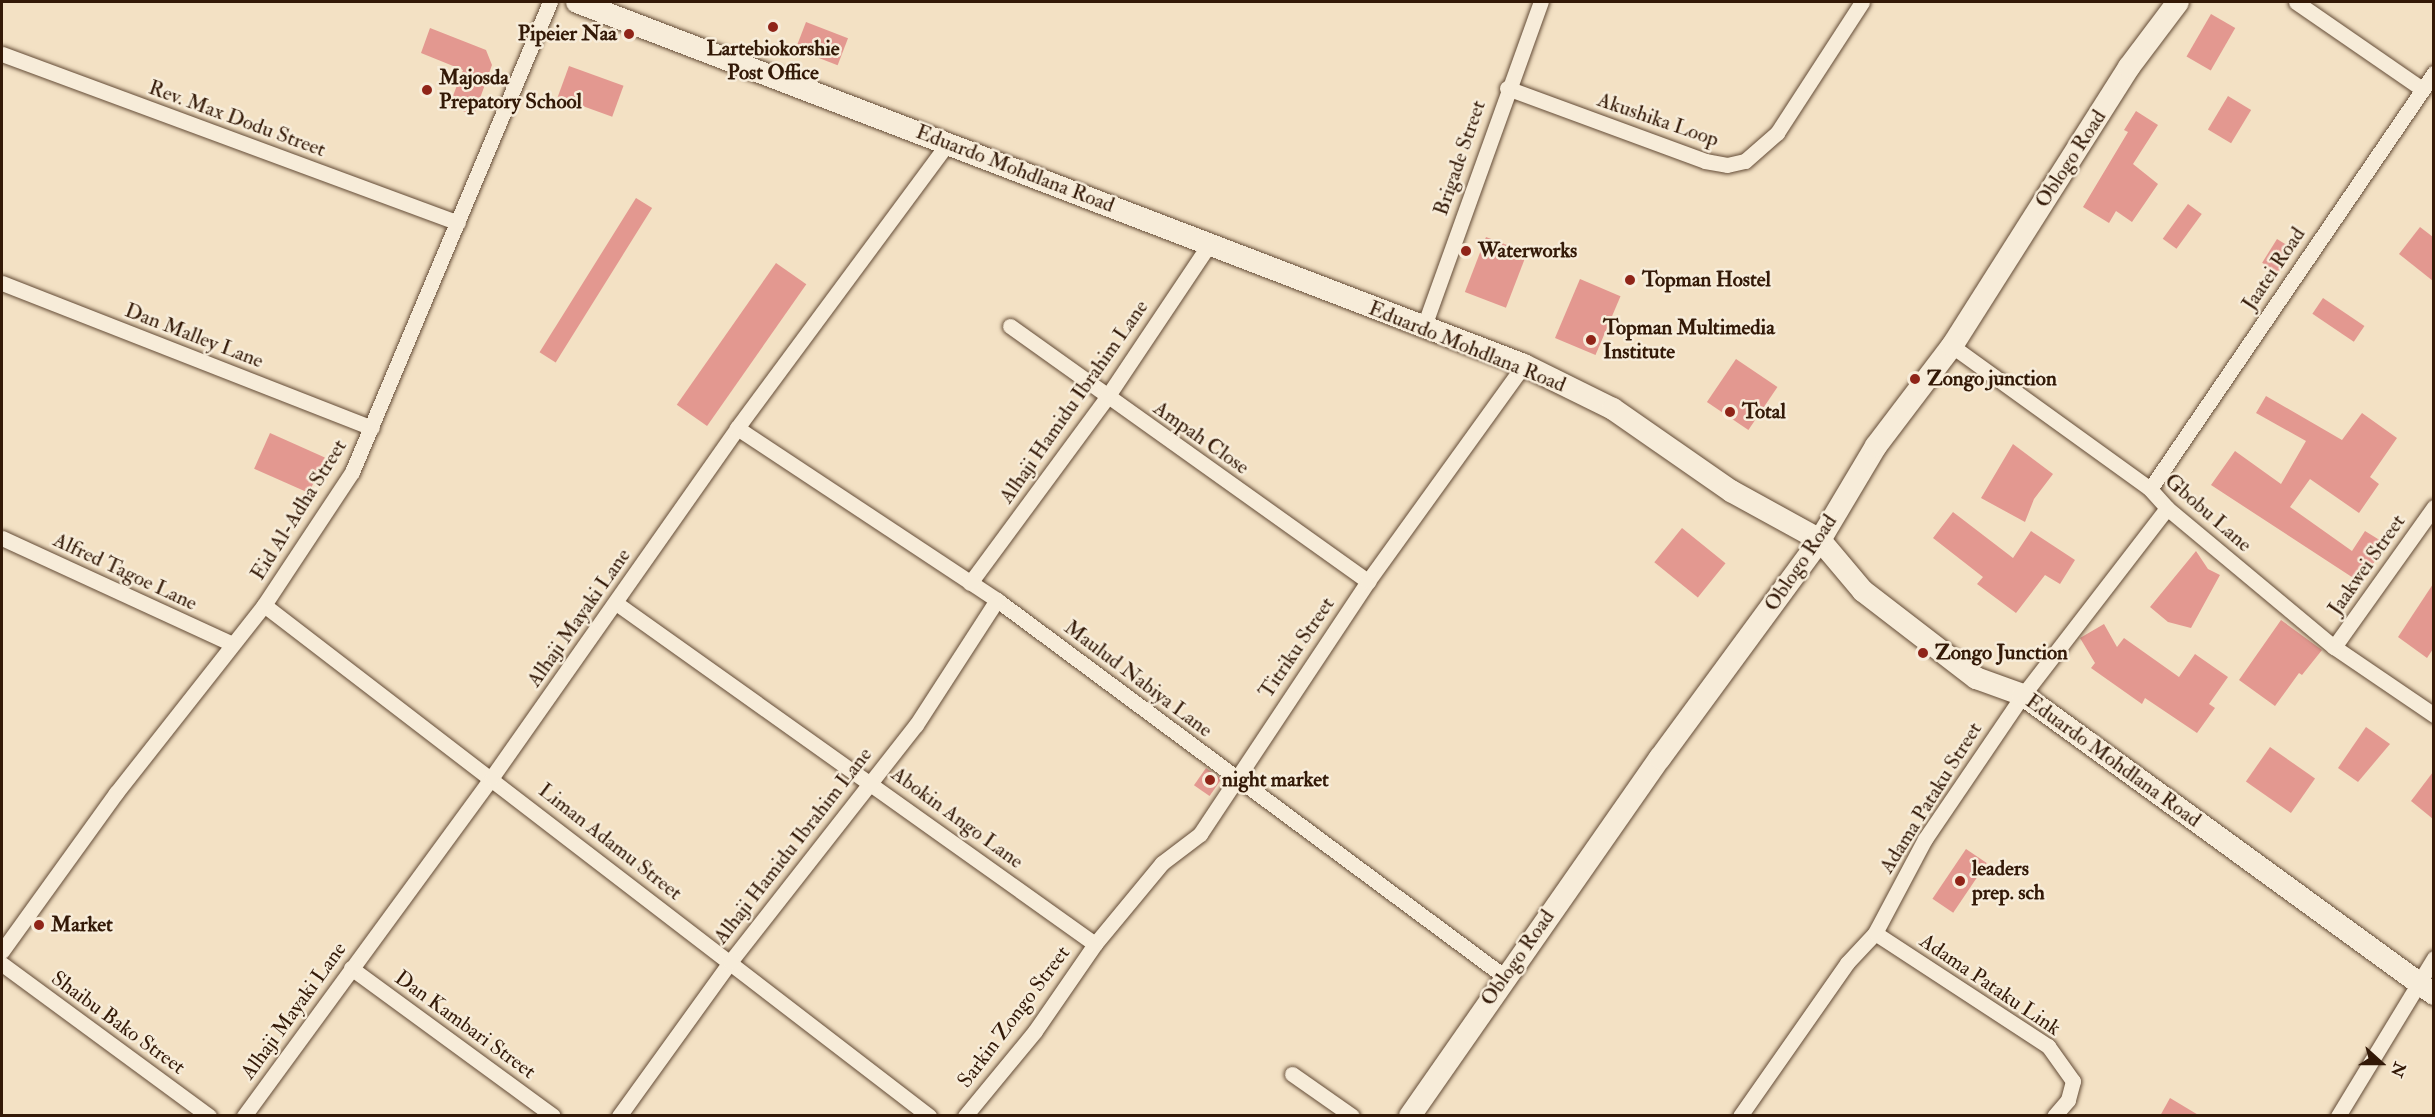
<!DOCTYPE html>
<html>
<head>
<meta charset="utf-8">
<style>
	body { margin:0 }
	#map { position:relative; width:2435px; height:1117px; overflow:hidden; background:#f3e1c4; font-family:"IM FELL Double Pica",serif }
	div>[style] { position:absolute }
	.building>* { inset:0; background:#e39890; transform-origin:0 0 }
	.roads { filter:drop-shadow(0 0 2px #634b36) drop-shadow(0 0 2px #634b36) }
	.minor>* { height:15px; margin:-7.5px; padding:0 7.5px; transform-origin:7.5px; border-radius:7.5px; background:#f7ecd9 }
	.secondary>* { height:22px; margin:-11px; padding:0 11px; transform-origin:11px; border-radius:11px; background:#f7ecd9 }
	.dots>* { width:16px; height:16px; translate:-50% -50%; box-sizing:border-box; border:3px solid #f7ecd9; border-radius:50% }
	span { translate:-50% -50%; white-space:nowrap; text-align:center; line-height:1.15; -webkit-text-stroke:5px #f7ecd9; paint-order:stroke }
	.poi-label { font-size:21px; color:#331907; font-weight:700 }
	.right { translate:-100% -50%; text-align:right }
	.left { translate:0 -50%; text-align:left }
	.street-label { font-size:21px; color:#331907 }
	.frame { position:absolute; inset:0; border:3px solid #331907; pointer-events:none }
	.north { position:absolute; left:2351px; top:1033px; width:60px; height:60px; -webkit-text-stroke:4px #f7ecd9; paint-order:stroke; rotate:111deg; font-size:16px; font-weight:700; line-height:24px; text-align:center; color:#331907 }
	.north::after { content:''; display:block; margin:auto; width:21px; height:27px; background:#331907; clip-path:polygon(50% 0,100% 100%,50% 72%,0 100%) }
</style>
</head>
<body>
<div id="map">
	<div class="building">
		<div style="left:2211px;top:14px;width:28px;height:49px;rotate:30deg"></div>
		<div style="left:806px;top:22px;width:45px;height:29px;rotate:21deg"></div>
		<div style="clip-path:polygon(430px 28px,486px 50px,492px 65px,474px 115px,449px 106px,463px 70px,421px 53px)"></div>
		<div style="left:569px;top:66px;width:58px;height:33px;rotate:20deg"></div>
		<div style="left:2228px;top:96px;width:27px;height:39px;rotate:31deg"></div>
		<div style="clip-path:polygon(2136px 111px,2158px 125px,2133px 164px,2158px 184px,2132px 222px,2116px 211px,2109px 223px,2083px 207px,2128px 132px,2124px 130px)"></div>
		<div style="left:636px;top:198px;width:19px;height:182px;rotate:32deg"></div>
		<div style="left:2188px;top:204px;width:17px;height:43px;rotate:36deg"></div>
		<div style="clip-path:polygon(2420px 227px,2433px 237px,2433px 281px,2399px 254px)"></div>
		<div style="left:1486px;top:237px;width:44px;height:59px;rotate:21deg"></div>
		<div style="left:2277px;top:239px;width:19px;height:28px;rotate:32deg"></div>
		<div style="left:776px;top:263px;width:37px;height:173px;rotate:35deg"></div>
		<div style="left:1580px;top:279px;width:44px;height:64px;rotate:23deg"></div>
		<div style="left:2323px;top:298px;width:50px;height:19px;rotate:34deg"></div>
		<div style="left:1736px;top:359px;width:50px;height:52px;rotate:34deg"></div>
		<div style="clip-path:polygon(2266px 396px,2342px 440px,2362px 413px,2397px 438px,2370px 477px,2379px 484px,2359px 513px,2310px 479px,2290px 507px,2352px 551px,2365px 531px,2386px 544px,2361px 583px,2211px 485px,2235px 451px,2281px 484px,2306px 441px,2256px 413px)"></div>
		<div style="left:270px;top:433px;width:60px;height:39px;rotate:24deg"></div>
		<div style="clip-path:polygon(2013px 444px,2053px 474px,2034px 499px,2025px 522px,1981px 498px)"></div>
		<div style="clip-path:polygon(1953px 512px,2013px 558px,2031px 531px,2075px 560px,2060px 584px,2045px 575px,2016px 613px,1977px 584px,1983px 577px,1933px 538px)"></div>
		<div style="left:1682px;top:528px;width:56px;height:44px;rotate:39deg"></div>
		<div style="clip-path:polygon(2196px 551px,2208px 569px,2220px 575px,2191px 628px,2168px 622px,2150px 607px)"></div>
		<div style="clip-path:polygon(2433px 584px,2433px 649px,2427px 658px,2398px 637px)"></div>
		<div style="clip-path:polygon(2281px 620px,2322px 650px,2302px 675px,2299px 673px,2275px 706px,2239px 680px)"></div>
		<div style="clip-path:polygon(2104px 624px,2117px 647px,2124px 638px,2179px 677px,2195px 654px,2228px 677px,2209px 704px,2215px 708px,2197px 733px,2145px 698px,2142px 704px,2091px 668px,2095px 663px,2080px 638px)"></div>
		<div style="clip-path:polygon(2366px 727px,2390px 744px,2358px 782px,2338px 768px)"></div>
		<div style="left:2270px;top:747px;width:55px;height:42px;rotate:35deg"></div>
		<div style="left:1206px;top:768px;width:19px;height:21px;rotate:35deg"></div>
		<div style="clip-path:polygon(2433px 772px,2433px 819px,2411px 801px)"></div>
		<div style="left:1966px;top:849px;width:25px;height:60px;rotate:34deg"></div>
		<div style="clip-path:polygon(2170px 1098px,2200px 1116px,2160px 1116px)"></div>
	</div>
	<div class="roads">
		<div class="minor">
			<div style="left:2296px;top:2px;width:153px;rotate:34.6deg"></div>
			<div style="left:2px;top:54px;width:486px;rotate:20.3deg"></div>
			<div style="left:1507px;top:88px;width:211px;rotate:20.2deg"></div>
			<div style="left:1705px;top:161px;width:22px;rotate:10deg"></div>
			<div style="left:1727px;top:165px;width:18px;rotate:-13deg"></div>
			<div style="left:1745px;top:161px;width:43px;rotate:-41.2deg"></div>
			<div style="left:1777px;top:133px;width:156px;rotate:-57deg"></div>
			<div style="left:2px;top:283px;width:397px;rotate:21.4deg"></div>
			<div style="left:1010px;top:326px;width:440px;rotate:35.5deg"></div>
			<div style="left:1423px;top:329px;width:348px;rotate:-70.2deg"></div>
			<div style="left:1952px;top:346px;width:244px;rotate:35.8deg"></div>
			<div style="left:2150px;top:489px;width:25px;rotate:48deg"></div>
			<div style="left:2167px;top:508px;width:217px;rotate:39.8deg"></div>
			<div style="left:2334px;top:647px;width:121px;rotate:34.2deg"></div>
			<div style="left:737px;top:428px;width:312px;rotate:33.5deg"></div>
			<div style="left:997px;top:600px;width:633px;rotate:36.58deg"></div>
			<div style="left:2150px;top:489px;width:504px;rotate:-55.68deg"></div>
			<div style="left:2px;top:538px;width:253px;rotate:24.7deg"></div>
			<div style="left:970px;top:583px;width:231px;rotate:-53.6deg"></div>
			<div style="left:1107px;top:397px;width:185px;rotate:-56.2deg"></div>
			<div style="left:616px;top:603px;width:588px;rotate:35.45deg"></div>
			<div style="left:264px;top:605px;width:839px;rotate:37.54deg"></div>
			<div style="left:2334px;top:647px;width:172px;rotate:-54.5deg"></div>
			<div style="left:1875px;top:933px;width:207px;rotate:33.2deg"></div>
			<div style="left:2048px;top:1046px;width:43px;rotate:54.5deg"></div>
			<div style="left:2073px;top:1081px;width:20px;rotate:105deg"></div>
			<div style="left:2068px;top:1100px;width:21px;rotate:131deg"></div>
			<div style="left:2px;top:951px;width:195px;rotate:-54.2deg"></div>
			<div style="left:116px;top:793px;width:239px;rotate:-51.8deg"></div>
			<div style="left:264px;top:605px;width:159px;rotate:-56.5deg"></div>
			<div style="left:352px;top:472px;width:510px;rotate:-67.16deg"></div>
			<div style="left:2px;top:964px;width:257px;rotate:36.3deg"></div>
			<div style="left:351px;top:968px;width:250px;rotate:36.2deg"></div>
			<div style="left:1292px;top:1074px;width:73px;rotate:35deg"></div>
			<div style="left:244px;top:1116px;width:420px;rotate:-53.8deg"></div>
			<div style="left:492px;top:777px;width:426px;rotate:-54.9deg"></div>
			<div style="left:737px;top:428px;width:355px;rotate:-53.5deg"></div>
			<div style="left:619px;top:1116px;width:190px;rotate:-54.2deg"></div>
			<div style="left:730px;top:962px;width:301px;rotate:-51.9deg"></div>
			<div style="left:916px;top:725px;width:149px;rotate:-57.1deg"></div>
			<div style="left:965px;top:1116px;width:110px;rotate:-50.5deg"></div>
			<div style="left:1035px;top:1031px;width:106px;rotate:-55.4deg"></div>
			<div style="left:1095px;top:944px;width:105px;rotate:-50.4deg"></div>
			<div style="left:1162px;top:863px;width:48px;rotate:-37.3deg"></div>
			<div style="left:1200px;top:834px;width:304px;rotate:-56.4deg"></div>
			<div style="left:1368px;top:581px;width:266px;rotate:-54.2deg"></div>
			<div style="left:1740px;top:1116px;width:187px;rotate:-55deg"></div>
			<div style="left:1847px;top:963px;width:41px;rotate:-47deg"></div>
			<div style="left:1875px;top:933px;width:106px;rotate:-62deg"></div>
			<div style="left:1925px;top:839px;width:174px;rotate:-55.8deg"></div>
			<div style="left:2023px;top:695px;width:236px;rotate:-52.4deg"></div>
			<div style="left:2338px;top:1116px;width:185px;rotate:-58.7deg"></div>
		</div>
		<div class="secondary">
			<div style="left:577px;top:2px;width:1014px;rotate:20.97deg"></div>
			<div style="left:1524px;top:365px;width:99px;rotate:26.3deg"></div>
			<div style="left:1613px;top:409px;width:144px;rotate:34.8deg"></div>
			<div style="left:1731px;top:491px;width:102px;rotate:28.8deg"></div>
			<div style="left:1820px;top:540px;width:67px;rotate:49.9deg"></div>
			<div style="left:1863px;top:591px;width:143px;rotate:37.6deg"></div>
			<div style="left:1976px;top:678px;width:50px;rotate:19.9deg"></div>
			<div style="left:2023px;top:695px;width:508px;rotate:36.04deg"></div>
			<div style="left:1410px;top:1116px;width:437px;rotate:-55.1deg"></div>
			<div style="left:1660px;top:758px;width:270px;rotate:-53.7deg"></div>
			<div style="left:1820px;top:540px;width:109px;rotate:-59.2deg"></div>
			<div style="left:1876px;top:446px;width:126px;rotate:-52.8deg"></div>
			<div style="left:1952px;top:346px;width:330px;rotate:-57.6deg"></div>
			<div style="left:2129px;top:67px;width:81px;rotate:-53deg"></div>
		</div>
	</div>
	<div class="dots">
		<div style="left:773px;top:27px;background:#8f2418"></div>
		<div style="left:629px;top:34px;background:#8f2418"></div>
		<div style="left:427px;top:90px;background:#8f2418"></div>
		<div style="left:1466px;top:251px;background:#8f2418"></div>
		<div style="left:1630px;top:280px;background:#8f2418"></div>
		<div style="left:1591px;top:340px;background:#8f2418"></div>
		<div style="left:1915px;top:379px;background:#8f2418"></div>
		<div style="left:1730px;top:412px;background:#8f2418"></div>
		<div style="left:1923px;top:653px;background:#8f2418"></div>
		<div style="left:1210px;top:780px;background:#8f2418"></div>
		<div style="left:1960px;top:881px;background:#8f2418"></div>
		<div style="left:39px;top:925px;background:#8f2418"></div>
	</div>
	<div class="poi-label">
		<span class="right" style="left:617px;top:34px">Pipeier Naa</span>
		<span style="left:773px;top:61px">Lartebiokorshie<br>Post Office</span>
		<span class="left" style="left:439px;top:90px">Majosda<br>Prepatory School</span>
		<span class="left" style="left:1478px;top:251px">Waterworks</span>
		<span class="left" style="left:1642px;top:280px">Topman Hostel</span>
		<span class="left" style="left:1603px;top:340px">Topman Multimedia<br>Institute</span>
		<span class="left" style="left:1927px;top:379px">Zongo junction</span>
		<span class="left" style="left:1742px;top:412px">Total</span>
		<span class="left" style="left:1935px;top:653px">Zongo Junction</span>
		<span class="left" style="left:1222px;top:780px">night market</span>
		<span class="left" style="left:1972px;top:881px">leaders<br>prep. sch</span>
		<span class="left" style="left:51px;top:925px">Market</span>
	</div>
	<div class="street-label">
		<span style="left:237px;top:119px;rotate:20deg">Rev. Max Dodu Street</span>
		<span style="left:1658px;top:120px;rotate:19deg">Akushika Loop</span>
		<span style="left:1460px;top:158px;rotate:-71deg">Brigade Street</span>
		<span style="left:2071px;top:159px;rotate:-57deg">Oblogo Road</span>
		<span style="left:1015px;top:169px;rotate:21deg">Eduardo Mohdlana Road</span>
		<span style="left:2274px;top:269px;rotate:-56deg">Jaatei Road</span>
		<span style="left:194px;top:336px;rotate:21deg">Dan Malley Lane</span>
		<span style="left:1467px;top:347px;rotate:22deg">Eduardo Mohdlana Road</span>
		<span style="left:1074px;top:402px;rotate:-55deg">Alhaji Hamidu Ibrahim Lane</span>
		<span style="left:1201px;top:438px;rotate:35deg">Ampah Close</span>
		<span style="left:299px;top:510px;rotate:-58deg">Eid Al-Adha Street</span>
		<span style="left:2208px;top:513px;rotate:41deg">Gbobu Lane</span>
		<span style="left:1801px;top:563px;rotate:-56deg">Oblogo Road</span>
		<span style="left:2367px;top:565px;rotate:-55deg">Jaakwei Street</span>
		<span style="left:125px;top:572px;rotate:25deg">Alfred Tagoe Lane</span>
		<span style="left:579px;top:618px;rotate:-55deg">Alhaji Mayaki Lane</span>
		<span style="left:1297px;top:648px;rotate:-56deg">Titriku Street</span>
		<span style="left:1138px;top:679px;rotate:37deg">Maulud Nabiya Lane</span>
		<span style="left:2113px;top:761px;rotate:36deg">Eduardo Mohdlana Road</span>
		<span style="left:1931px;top:798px;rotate:-58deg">Adama Pataku Street</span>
		<span style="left:957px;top:818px;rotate:36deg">Abokin Ango Lane</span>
		<span style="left:610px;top:842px;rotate:38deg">Liman Adamu Street</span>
		<span style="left:793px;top:846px;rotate:-52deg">Alhaji Hamidu Ibrahim Lane</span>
		<span style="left:1518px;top:958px;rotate:-55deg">Oblogo Road</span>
		<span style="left:1990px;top:985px;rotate:34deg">Adama Pataku Link</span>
		<span style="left:294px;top:1011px;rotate:-54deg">Alhaji Mayaki Lane</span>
		<span style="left:1014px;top:1017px;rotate:-53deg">Sarkin Zongo Street</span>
		<span style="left:118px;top:1023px;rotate:36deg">Shaibu Bako Street</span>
		<span style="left:465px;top:1025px;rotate:36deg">Dan Kambari Street</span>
	</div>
	<div class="frame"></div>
	<div class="north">N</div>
</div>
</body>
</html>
